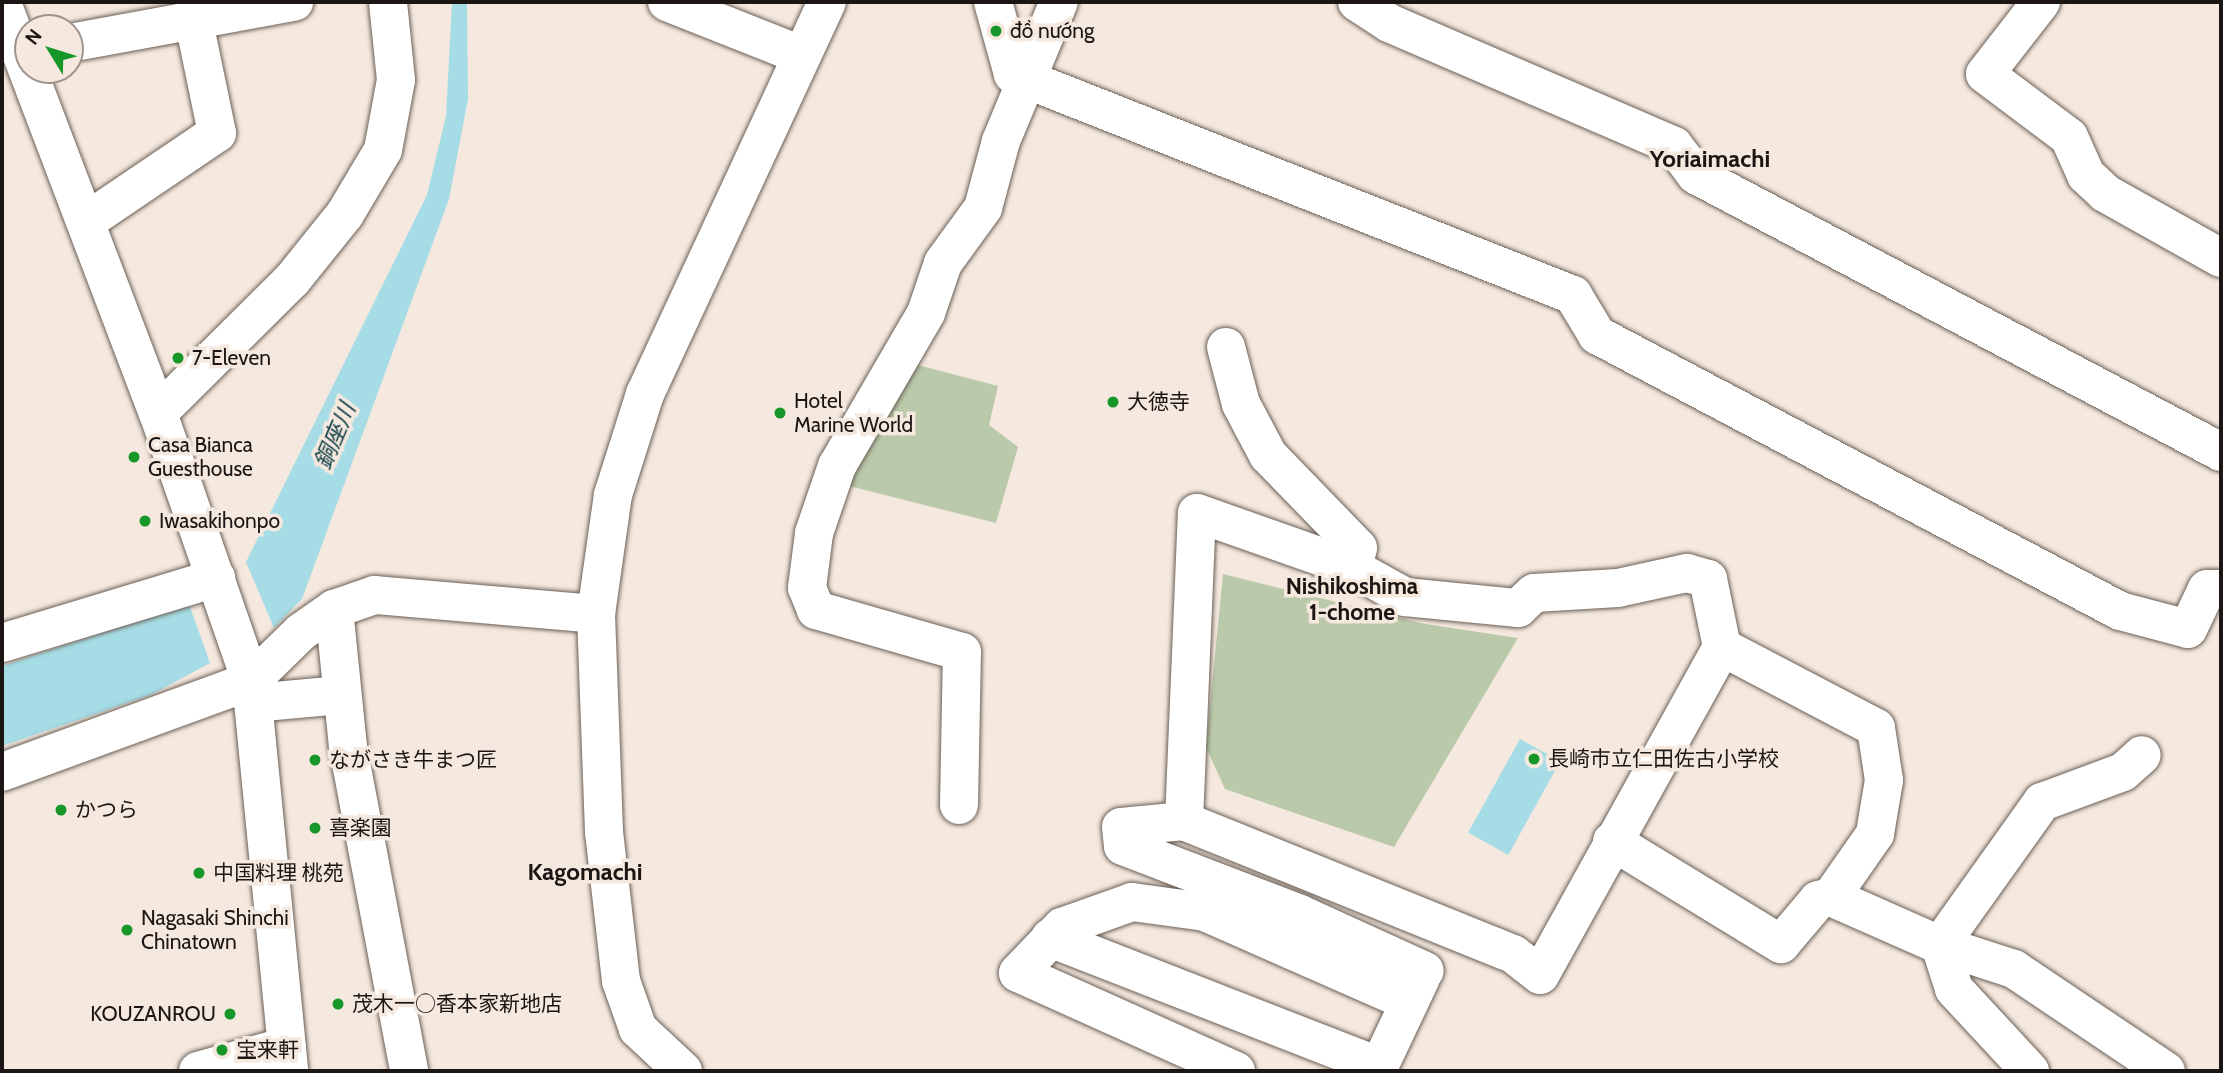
<!DOCTYPE html>
<html>
<head>
<meta charset="utf-8">
<style>
	body { margin:0 }
	#map { position:relative; width:2223px; height:1073px; overflow:hidden; background:#f5e8de; font-family:Cabin,"Noto Sans JP",sans-serif }
	div>[style] { position:absolute }
	.green>* { inset:0; background:#b9c9a9 }
	.water>* { inset:0; background:#a6dce5; transform-origin:0 0 }
	.pier>* { inset:0; background:#f5e8de }
	.roads { filter:drop-shadow(0 0 2px #6a5f56) drop-shadow(0 0 2px #6a5f56) }
	.minor>* { height:38px; margin:-19px; padding:0 19px; transform-origin:19px; border-radius:19px; background:#fff }
	.dots>* { width:19px; height:19px; translate:-50% -50%; box-sizing:border-box; border:4px solid #f5e8de; border-radius:50% }
	span { translate:-50% -50%; white-space:nowrap; text-align:center; line-height:1.15; -webkit-text-stroke:7px #f5e8de; paint-order:stroke }
	.poi-label { font-size:21px; color:#1b1613 }
	.left { translate:0 -50%; text-align:left }
	.right { translate:-100% -50%; text-align:right }
	.water-label { font-size:23px; color:#093c43; font-style:italic }
	.neighbourhood-label { font-size:23px; color:#1b1613; font-weight:700 }
	.quarter-label { font-size:24px; color:#1b1613; font-weight:700 }
	.frame { position:absolute; inset:0; border:4px solid #1b1613; pointer-events:none }
	.north { position:absolute; left:14px; top:14px; width:70px; height:70px; box-sizing:border-box; background:#f5e8de; border:2px solid #9e948d; border-radius:50%; rotate:308deg; font-size:19px; font-weight:700; line-height:28px; text-align:center; color:#1b1613 }
	.north::after { content:''; display:block; margin:auto; width:24px; height:32px; background:#179629; clip-path:polygon(50% 0,100% 100%,50% 72%,0 100%) }
</style>
</head>
<body>
<div id="map">
	<div class="green">
		<div style="clip-path:polygon(914px 364px,998px 386px,989px 425px,1018px 447px,996px 523px,845px 485px)"></div>
		<div style="clip-path:polygon(1223px 574px,1425px 624px,1518px 638px,1394px 847px,1225px 789px,1206px 747px)"></div>
	</div>
	<div class="water">
		<div style="clip-path:polygon(452px 2px,467px 2px,468px 99px,449px 199px,302px 599px,274px 628px,260px 618px,210px 663px,151px 695px,2px 746px,2px 666px,189px 604px,246px 562px,427px 195px,446px 116px)"></div>
		<div style="left:1520px;top:739px;width:46px;height:107px;rotate:29deg"></div>
	</div>
	<div class="pier">
		<div style="clip-path:polygon(246px 562px,274px 628px,261px 622px,210px 663px,189px 604px)"></div>
	</div>
	<div class="roads">
		<div class="minor">
			<div style="left:667px;top:2px;width:144px;rotate:21.6deg"></div>
			<div style="left:993px;top:2px;width:75px;rotate:74.5deg"></div>
			<div style="left:1013px;top:74px;width:602px;rotate:21.54deg"></div>
			<div style="left:1573px;top:295px;width:47px;rotate:59deg"></div>
			<div style="left:1597px;top:335px;width:591px;rotate:27.82deg"></div>
			<div style="left:2120px;top:611px;width:70px;rotate:14.8deg"></div>
			<div style="left:2188px;top:629px;width:44px;rotate:-64.6deg"></div>
			<div style="left:2207px;top:589px;width:14px"></div>
			<div style="left:1357px;top:2px;width:38px;rotate:33deg"></div>
			<div style="left:1389px;top:23px;width:310px;rotate:23.3deg"></div>
			<div style="left:1674px;top:146px;width:36px;rotate:53deg"></div>
			<div style="left:1696px;top:175px;width:594px;rotate:27.82deg"></div>
			<div style="left:2041px;top:2px;width:91px;rotate:127.9deg"></div>
			<div style="left:1985px;top:74px;width:105px;rotate:36.9deg"></div>
			<div style="left:2069px;top:137px;width:42px;rotate:65.9deg"></div>
			<div style="left:2086px;top:175px;width:26px;rotate:43deg"></div>
			<div style="left:2105px;top:193px;width:133px;rotate:29.3deg"></div>
			<div style="left:2px;top:3px;width:439px;rotate:69.2deg"></div>
			<div style="left:158px;top:413px;width:284px;rotate:70.9deg"></div>
			<div style="left:251px;top:681px;width:392px;rotate:84.4deg"></div>
			<div style="left:70px;top:43px;width:228px;rotate:-10.4deg"></div>
			<div style="left:87px;top:221px;width:157px;rotate:-34.1deg"></div>
			<div style="left:217px;top:133px;width:113px;rotate:-101.7deg"></div>
			<div style="left:1226px;top:347px;width:59px;rotate:75.3deg"></div>
			<div style="left:1241px;top:404px;width:58px;rotate:62.1deg"></div>
			<div style="left:1268px;top:455px;width:129px;rotate:45.9deg"></div>
			<div style="left:1358px;top:548px;width:21px;rotate:104deg"></div>
			<div style="left:158px;top:413px;width:189px;rotate:-44.8deg"></div>
			<div style="left:292px;top:280px;width:85px;rotate:-51.2deg"></div>
			<div style="left:345px;top:214px;width:74px;rotate:-59.3deg"></div>
			<div style="left:383px;top:150px;width:71px;rotate:-79.5deg"></div>
			<div style="left:396px;top:80px;width:78px;rotate:-95.9deg"></div>
			<div style="left:334px;top:609px;width:139px;rotate:84.2deg"></div>
			<div style="left:348px;top:747px;width:330px;rotate:79.3deg"></div>
			<div style="left:2px;top:643px;width:224px;rotate:-16.9deg"></div>
			<div style="left:1722px;top:647px;width:174px;rotate:27.7deg"></div>
			<div style="left:1876px;top:728px;width:53px;rotate:81.3deg"></div>
			<div style="left:1884px;top:780px;width:55px;rotate:99.5deg"></div>
			<div style="left:1875px;top:834px;width:77px;rotate:124.9deg"></div>
			<div style="left:253px;top:703px;width:88px;rotate:-5.2deg"></div>
			<div style="left:2px;top:772px;width:265px;rotate:-20.1deg"></div>
			<div style="left:251px;top:681px;width:70px;rotate:-44.4deg"></div>
			<div style="left:301px;top:632px;width:40px;rotate:-34.9deg"></div>
			<div style="left:334px;top:609px;width:43px;rotate:-18.9deg"></div>
			<div style="left:375px;top:595px;width:222px;rotate:4.9deg"></div>
			<div style="left:959px;top:805px;width:153px;rotate:-88.9deg"></div>
			<div style="left:962px;top:652px;width:152px;rotate:-164deg"></div>
			<div style="left:816px;top:610px;width:24px;rotate:-112deg"></div>
			<div style="left:807px;top:588px;width:55px;rotate:-82.7deg"></div>
			<div style="left:814px;top:533px;width:71px;rotate:-71.1deg"></div>
			<div style="left:837px;top:466px;width:177px;rotate:-59.8deg"></div>
			<div style="left:926px;top:313px;width:53px;rotate:-71.2deg"></div>
			<div style="left:943px;top:263px;width:68px;rotate:-54deg"></div>
			<div style="left:983px;top:208px;width:69px;rotate:-75deg"></div>
			<div style="left:1001px;top:141px;width:151px;rotate:-67.4deg"></div>
			<div style="left:1184px;top:821px;width:308px;rotate:-87.6deg"></div>
			<div style="left:1197px;top:513px;width:165px;rotate:19.4deg"></div>
			<div style="left:1353px;top:568px;width:60px;rotate:29.1deg"></div>
			<div style="left:1405px;top:597px;width:114px;rotate:5.6deg"></div>
			<div style="left:1518px;top:608px;width:22px;rotate:-43deg"></div>
			<div style="left:1534px;top:593px;width:84px;rotate:-3.4deg"></div>
			<div style="left:1618px;top:588px;width:71px;rotate:-12.3deg"></div>
			<div style="left:1687px;top:573px;width:22px;rotate:16deg"></div>
			<div style="left:1708px;top:579px;width:69px;rotate:78.4deg"></div>
			<div style="left:1722px;top:647px;width:375px;rotate:119deg"></div>
			<div style="left:1540px;top:975px;width:34px;rotate:-142deg"></div>
			<div style="left:1513px;top:954px;width:355px;rotate:-158deg"></div>
			<div style="left:1184px;top:821px;width:63px;rotate:174.6deg"></div>
			<div style="left:1121px;top:827px;width:19px;rotate:84deg"></div>
			<div style="left:1123px;top:846px;width:190px;rotate:21deg"></div>
			<div style="left:1300px;top:914px;width:137px;rotate:24.5deg"></div>
			<div style="left:1612px;top:841px;width:198px;rotate:31.4deg"></div>
			<div style="left:1781px;top:944px;width:57px;rotate:-49.9deg"></div>
			<div style="left:1818px;top:900px;width:13px;rotate:-13deg"></div>
			<div style="left:1831px;top:897px;width:119px;rotate:23.8deg"></div>
			<div style="left:1940px;top:945px;width:78px;rotate:18deg"></div>
			<div style="left:2014px;top:969px;width:183px;rotate:33.9deg"></div>
			<div style="left:1050px;top:938px;width:353px;rotate:21.3deg"></div>
			<div style="left:1940px;top:945px;width:176px;rotate:-54.5deg"></div>
			<div style="left:2042px;top:802px;width:86px;rotate:-20.3deg"></div>
			<div style="left:2123px;top:772px;width:25px;rotate:-42deg"></div>
			<div style="left:1940px;top:945px;width:46px;rotate:72.3deg"></div>
			<div style="left:1954px;top:989px;width:112px;rotate:47.2deg"></div>
			<div style="left:198px;top:1071px;width:92px;rotate:-15.7deg"></div>
			<div style="left:683px;top:1071px;width:62px;rotate:-137deg"></div>
			<div style="left:638px;top:1029px;width:51px;rotate:-109.5deg"></div>
			<div style="left:621px;top:981px;width:150px;rotate:-96.5deg"></div>
			<div style="left:604px;top:832px;width:218px;rotate:-92.1deg"></div>
			<div style="left:596px;top:614px;width:120px;rotate:-81.9deg"></div>
			<div style="left:613px;top:495px;width:106px;rotate:-72.4deg"></div>
			<div style="left:645px;top:394px;width:432px;rotate:-65.1deg"></div>
			<div style="left:1236px;top:1071px;width:239px;rotate:-155.8deg"></div>
			<div style="left:1018px;top:973px;width:64px;rotate:-46.3deg"></div>
			<div style="left:1062px;top:927px;width:74px;rotate:-19.7deg"></div>
			<div style="left:1132px;top:902px;width:74px;rotate:7.8deg"></div>
			<div style="left:1205px;top:912px;width:223px;rotate:23.8deg"></div>
			<div style="left:1377px;top:1071px;width:103px;rotate:-64.7deg"></div>
		</div>
	</div>
	<div class="dots">
		<div style="left:996px;top:31px;background:#179629"></div>
		<div style="left:178px;top:358px;background:#179629"></div>
		<div style="left:1113px;top:402px;background:#179629"></div>
		<div style="left:780px;top:413px;background:#179629"></div>
		<div style="left:134px;top:457px;background:#179629"></div>
		<div style="left:145px;top:521px;background:#179629"></div>
		<div style="left:1534px;top:759px;background:#179629"></div>
		<div style="left:315px;top:760px;background:#179629"></div>
		<div style="left:61px;top:810px;background:#179629"></div>
		<div style="left:315px;top:828px;background:#179629"></div>
		<div style="left:199px;top:873px;background:#179629"></div>
		<div style="left:127px;top:930px;background:#179629"></div>
		<div style="left:338px;top:1004px;background:#179629"></div>
		<div style="left:230px;top:1014px;background:#179629"></div>
		<div style="left:222px;top:1050px;background:#179629"></div>
	</div>
	<div class="poi-label">
		<span class="left" style="left:1010px;top:31px">đồ nướng</span>
		<span class="left" style="left:192px;top:358px">7-Eleven</span>
		<span class="left" style="left:794px;top:413px">Hotel<br>Marine World</span>
		<span class="left" style="left:1127px;top:402px">大徳寺</span>
		<span class="left" style="left:148px;top:457px">Casa Bianca<br>Guesthouse</span>
		<span class="left" style="left:159px;top:521px">Iwasakihonpo</span>
		<span class="left" style="left:1548px;top:759px">長崎市立仁田佐古小学校</span>
		<span class="left" style="left:329px;top:760px">ながさき牛まつ匠</span>
		<span class="left" style="left:75px;top:810px">かつら</span>
		<span class="left" style="left:329px;top:828px">喜楽園</span>
		<span class="left" style="left:213px;top:873px">中国料理 桃苑</span>
		<span class="left" style="left:141px;top:930px">Nagasaki Shinchi<br>Chinatown</span>
		<span class="left" style="left:352px;top:1004px">茂木一○香本家新地店</span>
		<span class="right" style="left:216px;top:1014px">KOUZANROU</span>
		<span class="left" style="left:236px;top:1050px">宝来軒</span>
	</div>
	<div class="water-label">
		<span style="left:335px;top:436px;rotate:-67deg">銅座川</span>
	</div>
	<div class="neighbourhood-label">
		<span style="left:1352px;top:599px">Nishikoshima<br>1-chome</span>
	</div>
	<div class="quarter-label">
		<span style="left:1710px;top:159px">Yoriaimachi</span>
		<span style="left:585px;top:872px">Kagomachi</span>
	</div>
	<div class="frame"></div>
	<div class="north">N</div>
</div>
</body>
</html>
